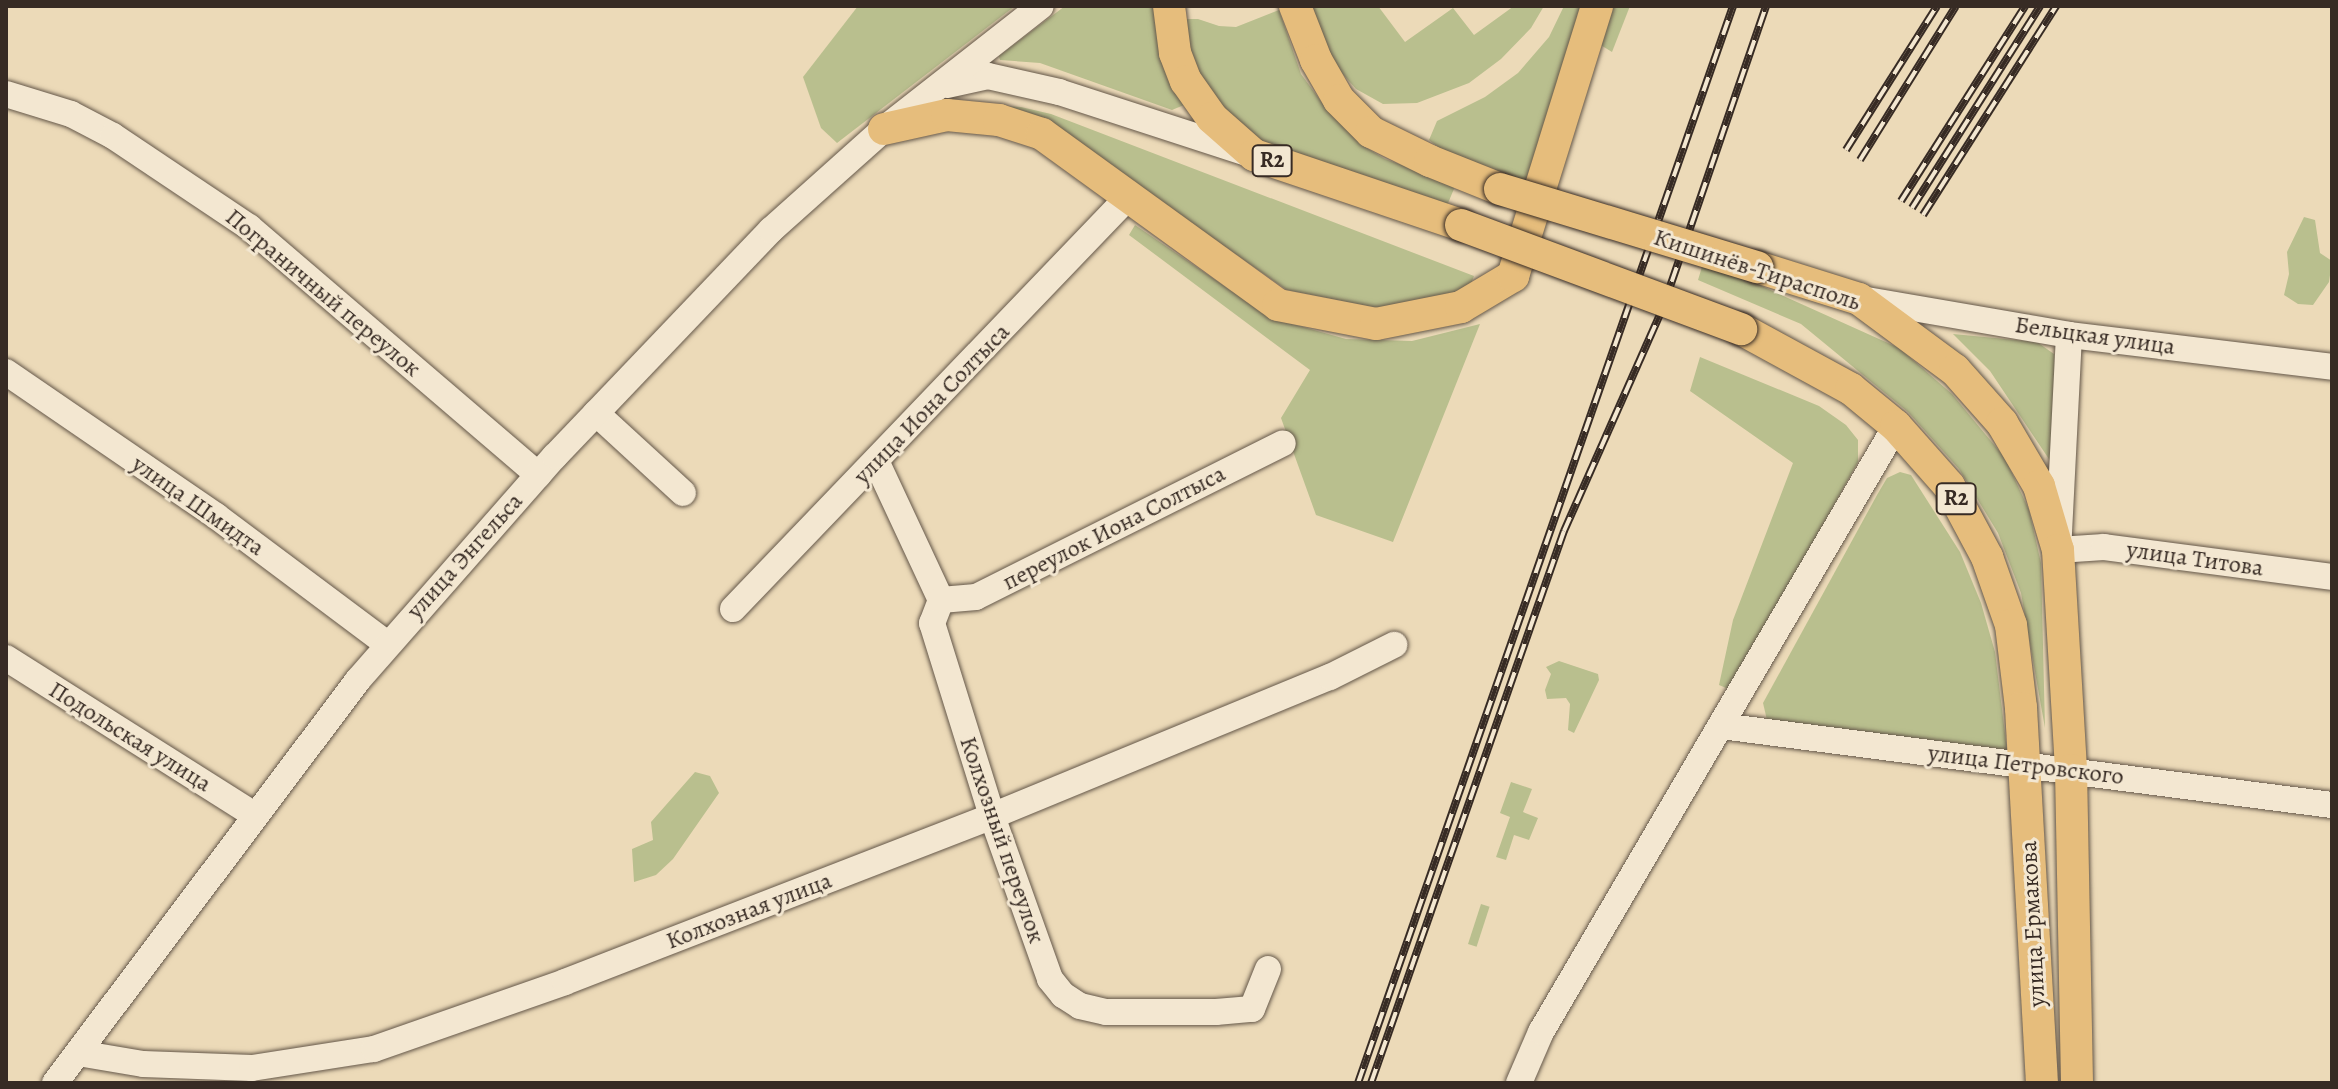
<!DOCTYPE html>
<html>
<head>
<meta charset="utf-8">
<style>
	body { margin:0 }
	#map { position:relative; width:2338px; height:1089px; overflow:hidden; background:#ecdab8; font-family:Alegreya,serif }
	div>[style] { position:absolute }
	.green>* { inset:0; background:#b9bf8e; transform-origin:0 0 }
	.roads { filter:drop-shadow(0 0 2px #645749) drop-shadow(0 0 2px #645749) }
	.minor>* { height:26px; margin:-13px; padding:0 13px; transform-origin:13px; border-radius:13px; background:#f3e7d1 }
	.major>* { height:32px; margin:-16px; padding:0 16px; transform-origin:16px; border-radius:16px; background:#e6bd7c }
	.rail>* { height:8px; margin-top:-4px; transform-origin:0; background:repeating-linear-gradient(90deg,#f3e7d1 0 15px,#372b24 0 30px); box-sizing:border-box; border-block:2px solid #372b24 }
	.bridges { filter:drop-shadow(0 0 2px #372b24) drop-shadow(0 0 2px #372b24) }
	.major-bridge>* { height:32px; margin:-16px; padding:0 16px; transform-origin:16px; border-radius:16px; background:#e6bd7c }
	span { translate:-50% -50%; white-space:nowrap; text-align:center; line-height:1.15; -webkit-text-stroke:6px #f3e7d1; paint-order:stroke }
	.shield-label span { padding:2px 6px; background:#f3e7d1; border:2px solid; border-radius:6px; -webkit-text-stroke-width:0 }
	.shield-label { font-size:22px; color:#372b24; font-weight:700 }
	.street-label { font-size:24px; color:#372b24 }
	.frame { position:absolute; inset:0; border:8px solid #372b24; pointer-events:none }
</style>
</head>
<body>
<div id="map">
	<div class="green">
		<div style="clip-path:polygon(858px 6px,1015px 6px,837px 143px,821px 128px,803px 77px)"></div>
		<div style="clip-path:polygon(1065px 6px,1156px 6px,1184px 105px,1172px 110px,1040px 63px,1000px 60px,999px 56px)"></div>
		<div style="clip-path:polygon(1313px 6px,1378px 6px,1405px 42px,1453px 8px,1474px 35px,1514px 6px,1544px 6px,1531px 28px,1501px 59px,1469px 83px,1417px 103px,1383px 104px,1356px 89px,1333px 63px,1316px 31px)"></div>
		<div style="clip-path:polygon(1564px 6px,1588px 6px,1528px 186px,1442px 150px,1429px 140px,1437px 121px,1485px 97px,1518px 73px,1549px 37px)"></div>
		<div style="clip-path:polygon(1606px 6px,1630px 6px,1612px 52px,1599px 44px)"></div>
		<div style="clip-path:polygon(1279px 10px,1301px 74px,1328px 111px,1365px 147px,1385px 159px,1456px 184px,1446px 208px,1238px 135px,1189px 61px,1183px 25px,1187px 19px,1198px 19px,1219px 26px,1236px 27px)"></div>
		<div style="clip-path:polygon(978px 105px,1021px 107px,1051px 114px,1474px 276px,1471px 284px,1454px 295px,1377px 308px,1287px 290px,1047px 123px)"></div>
		<div style="clip-path:polygon(2304px 217px,2315px 220px,2320px 253px,2332px 261px,2329px 282px,2313px 305px,2298px 304px,2284px 295px,2289px 274px,2287px 252px)"></div>
		<div style="clip-path:polygon(1135px 225px,1271px 318px,1346px 339px,1412px 341px,1480px 324px,1393px 542px,1316px 515px,1281px 418px,1310px 370px,1129px 235px)"></div>
		<div style="clip-path:polygon(1704px 260px,1899px 348px,1952px 394px,2005px 458px,2029px 510px,2041px 563px,2045px 728px,2021px 593px,1998px 533px,1959px 469px,1908px 412px,1801px 324px,1698px 280px)"></div>
		<div style="clip-path:polygon(1953px 334px,2037px 342px,2054px 354px,2059px 461px,2053px 465px,1990px 371px)"></div>
		<div style="clip-path:polygon(1700px 357px,1819px 406px,1846px 425px,1858px 440px,1858px 462px,1731px 690px,1719px 685px,1733px 620px,1793px 463px,1690px 391px)"></div>
		<div style="clip-path:polygon(1900px 472px,1911px 475px,1960px 552px,1981px 603px,1995px 652px,2007px 750px,1767px 720px,1763px 703px,1877px 495px,1887px 478px)"></div>
		<div style="clip-path:polygon(1559px 661px,1598px 674px,1599px 680px,1574px 733px,1568px 730px,1570px 704px,1566px 698px,1547px 699px,1545px 690px,1551px 674px,1546px 667px)"></div>
		<div style="clip-path:polygon(695px 772px,710px 776px,719px 793px,673px 859px,656px 875px,634px 882px,632px 849px,653px 840px,651px 822px)"></div>
		<div style="clip-path:polygon(1511px 782px,1532px 789px,1523px 812px,1538px 818px,1529px 840px,1514px 835px,1506px 860px,1496px 857px,1510px 817px,1500px 813px)"></div>
		<div style="left:1481px;top:904px;width:9px;height:42px;rotate:18deg"></div>
	</div>
	<div class="roads">
		<div class="minor">
			<div style="left:947px;top:85px;width:42px;rotate:-12.4deg"></div>
			<div style="left:988px;top:76px;width:73px;rotate:12.7deg"></div>
			<div style="left:1059px;top:92px;width:198px;rotate:18deg"></div>
			<div style="left:6px;top:94px;width:68px;rotate:17.1deg"></div>
			<div style="left:71px;top:114px;width:47px;rotate:27.6deg"></div>
			<div style="left:113px;top:136px;width:164px;rotate:33.8deg"></div>
			<div style="left:249px;top:227px;width:381px;rotate:40.6deg"></div>
			<div style="left:1861px;top:299px;width:211px;rotate:9.8deg"></div>
			<div style="left:2069px;top:335px;width:265px;rotate:6.9deg"></div>
			<div style="left:2069px;top:335px;width:215px;rotate:92.9deg"></div>
			<div style="left:2058px;top:550px;width:46px;rotate:-3.7deg"></div>
			<div style="left:2104px;top:547px;width:230px;rotate:7.5deg"></div>
			<div style="left:6px;top:372px;width:255px;rotate:34.4deg"></div>
			<div style="left:216px;top:516px;width:214px;rotate:36.8deg"></div>
			<div style="left:596px;top:413px;width:118px;rotate:42.6deg"></div>
			<div style="left:877px;top:463px;width:151px;rotate:65deg"></div>
			<div style="left:941px;top:600px;width:25px;rotate:111deg"></div>
			<div style="left:932px;top:623px;width:202px;rotate:72.7deg"></div>
			<div style="left:992px;top:816px;width:173px;rotate:70.4deg"></div>
			<div style="left:1050px;top:979px;width:21px;rotate:51deg"></div>
			<div style="left:1063px;top:995px;width:20px;rotate:33deg"></div>
			<div style="left:1080px;top:1006px;width:27px;rotate:13deg"></div>
			<div style="left:1106px;top:1012px;width:110px"></div>
			<div style="left:1216px;top:1012px;width:36px;rotate:-5deg"></div>
			<div style="left:1252px;top:1009px;width:43px;rotate:-68.2deg"></div>
			<div style="left:941px;top:600px;width:35px;rotate:-5deg"></div>
			<div style="left:976px;top:597px;width:343px;rotate:-26.6deg"></div>
			<div style="left:733px;top:609px;width:572px;rotate:-46.2deg"></div>
			<div style="left:6px;top:658px;width:294px;rotate:32.3deg"></div>
			<div style="left:1721px;top:726px;width:616px;rotate:7.37deg"></div>
			<div style="left:78px;top:1053px;width:66px;rotate:9.6deg"></div>
			<div style="left:143px;top:1064px;width:109px;rotate:2.1deg"></div>
			<div style="left:252px;top:1068px;width:123px;rotate:-8.9deg"></div>
			<div style="left:374px;top:1049px;width:202px;rotate:-19.3deg"></div>
			<div style="left:565px;top:982px;width:458px;rotate:-21.2deg"></div>
			<div style="left:992px;top:816px;width:365px;rotate:-22.4deg"></div>
			<div style="left:1330px;top:677px;width:72px;rotate:-26.6deg"></div>
			<div style="left:55px;top:1083px;width:504px;rotate:-53.06deg"></div>
			<div style="left:358px;top:680px;width:298px;rotate:-48.7deg"></div>
			<div style="left:555px;top:456px;width:313px;rotate:-46.3deg"></div>
			<div style="left:771px;top:230px;width:152px;rotate:-41.8deg"></div>
			<div style="left:884px;top:129px;width:199px;rotate:-38.1deg"></div>
			<div style="left:1519px;top:1083px;width:56px;rotate:-66.7deg"></div>
			<div style="left:1541px;top:1032px;width:702px;rotate:-59.64deg"></div>
		</div>
		<div class="major">
			<div style="left:1169px;top:6px;width:47px;rotate:82.7deg"></div>
			<div style="left:1175px;top:53px;width:30px;rotate:69deg"></div>
			<div style="left:1186px;top:81px;width:45px;rotate:54.9deg"></div>
			<div style="left:1212px;top:118px;width:56px;rotate:41.4deg"></div>
			<div style="left:1254px;top:155px;width:219px;rotate:18.7deg"></div>
			<div style="left:1295px;top:6px;width:58px;rotate:68.7deg"></div>
			<div style="left:1316px;top:60px;width:46px;rotate:60.1deg"></div>
			<div style="left:1339px;top:100px;width:45px;rotate:45deg"></div>
			<div style="left:1371px;top:132px;width:66px;rotate:26.2deg"></div>
			<div style="left:1430px;top:161px;width:75px;rotate:21.8deg"></div>
			<div style="left:884px;top:129px;width:65px;rotate:-12.5deg"></div>
			<div style="left:947px;top:115px;width:52px;rotate:5.5deg"></div>
			<div style="left:999px;top:120px;width:45px;rotate:18deg"></div>
			<div style="left:1042px;top:134px;width:291px;rotate:35.9deg"></div>
			<div style="left:1278px;top:305px;width:100px;rotate:11deg"></div>
			<div style="left:1376px;top:324px;width:87px;rotate:-11.3deg"></div>
			<div style="left:1461px;top:307px;width:61px;rotate:-30.8deg"></div>
			<div style="left:1513px;top:276px;width:283px;rotate:-72.7deg"></div>
			<div style="left:1757px;top:267px;width:107px;rotate:17.4deg"></div>
			<div style="left:1859px;top:299px;width:119px;rotate:36.5deg"></div>
			<div style="left:1955px;top:370px;width:71px;rotate:48.4deg"></div>
			<div style="left:2002px;top:423px;width:73px;rotate:59.6deg"></div>
			<div style="left:2039px;top:486px;width:67px;rotate:73.5deg"></div>
			<div style="left:2058px;top:550px;width:220px;rotate:86.6deg"></div>
			<div style="left:2071px;top:770px;width:313px;rotate:88.9deg"></div>
			<div style="left:1741px;top:329px;width:125px;rotate:28.6deg"></div>
			<div style="left:1851px;top:389px;width:58px;rotate:39.4deg"></div>
			<div style="left:1896px;top:426px;width:80px;rotate:48.5deg"></div>
			<div style="left:1949px;top:486px;width:81px;rotate:61.8deg"></div>
			<div style="left:1987px;top:557px;width:72px;rotate:70.6deg"></div>
			<div style="left:2011px;top:625px;width:84px;rotate:83.1deg"></div>
			<div style="left:2021px;top:708px;width:376px;rotate:86.8deg"></div>
		</div>
	</div>
	<div class="rail">
		<div style="left:1846px;top:150px;width:170px;rotate:-57.7deg"></div>
		<div style="left:1860px;top:160px;width:181px;rotate:-58.1deg"></div>
		<div style="left:1901px;top:201px;width:231px;rotate:-57.5deg"></div>
		<div style="left:1912px;top:208px;width:239px;rotate:-57.6deg"></div>
		<div style="left:1923px;top:215px;width:248px;rotate:-57.5deg"></div>
		<div style="left:1358px;top:1083px;width:1140px;rotate:-70.8deg"></div>
		<div style="left:1371px;top:1083px;width:585px;rotate:-70.73deg"></div>
		<div style="left:1564px;top:531px;width:242px;rotate:-66.1deg"></div>
		<div style="left:1662px;top:310px;width:321px;rotate:-71.1deg"></div>
	</div>
	<div class="bridges">
		<div class="major-bridge">
			<div style="left:1500px;top:189px;width:269px;rotate:16.9deg"></div>
			<div style="left:1461px;top:225px;width:299px;rotate:20.4deg"></div>
		</div>
	</div>
	<div class="shield-label">
		<span style="left:1272px;top:161px">R2</span>
		<span style="left:1956px;top:499px">R2</span>
	</div>
	<div class="street-label">
		<span style="left:1757px;top:270px;rotate:18deg">Кишинёв-Тирасполь</span>
		<span style="left:323px;top:293px;rotate:40deg">Пограничный переулок</span>
		<span style="left:2095px;top:336px;rotate:8deg">Бельцкая улица</span>
		<span style="left:932px;top:404px;rotate:-46deg">улица Иона Солтыса</span>
		<span style="left:198px;top:506px;rotate:35deg">улица Шмидта</span>
		<span style="left:1114px;top:528px;rotate:-27deg">переулок Иона Солтыса</span>
		<span style="left:465px;top:556px;rotate:-48deg">улица Энгельса</span>
		<span style="left:2195px;top:559px;rotate:8deg">улица Титова</span>
		<span style="left:130px;top:737px;rotate:32deg">Подольская улица</span>
		<span style="left:2026px;top:765px;rotate:7deg">улица Петровского</span>
		<span style="left:1002px;top:840px;rotate:71deg">Колхозный переулок</span>
		<span style="left:749px;top:911px;rotate:-21deg">Колхозная улица</span>
		<span style="left:2033px;top:924px;rotate:-93deg">улица Ермакова</span>
	</div>
	<div class="frame"></div>
</div>
</body>
</html>
